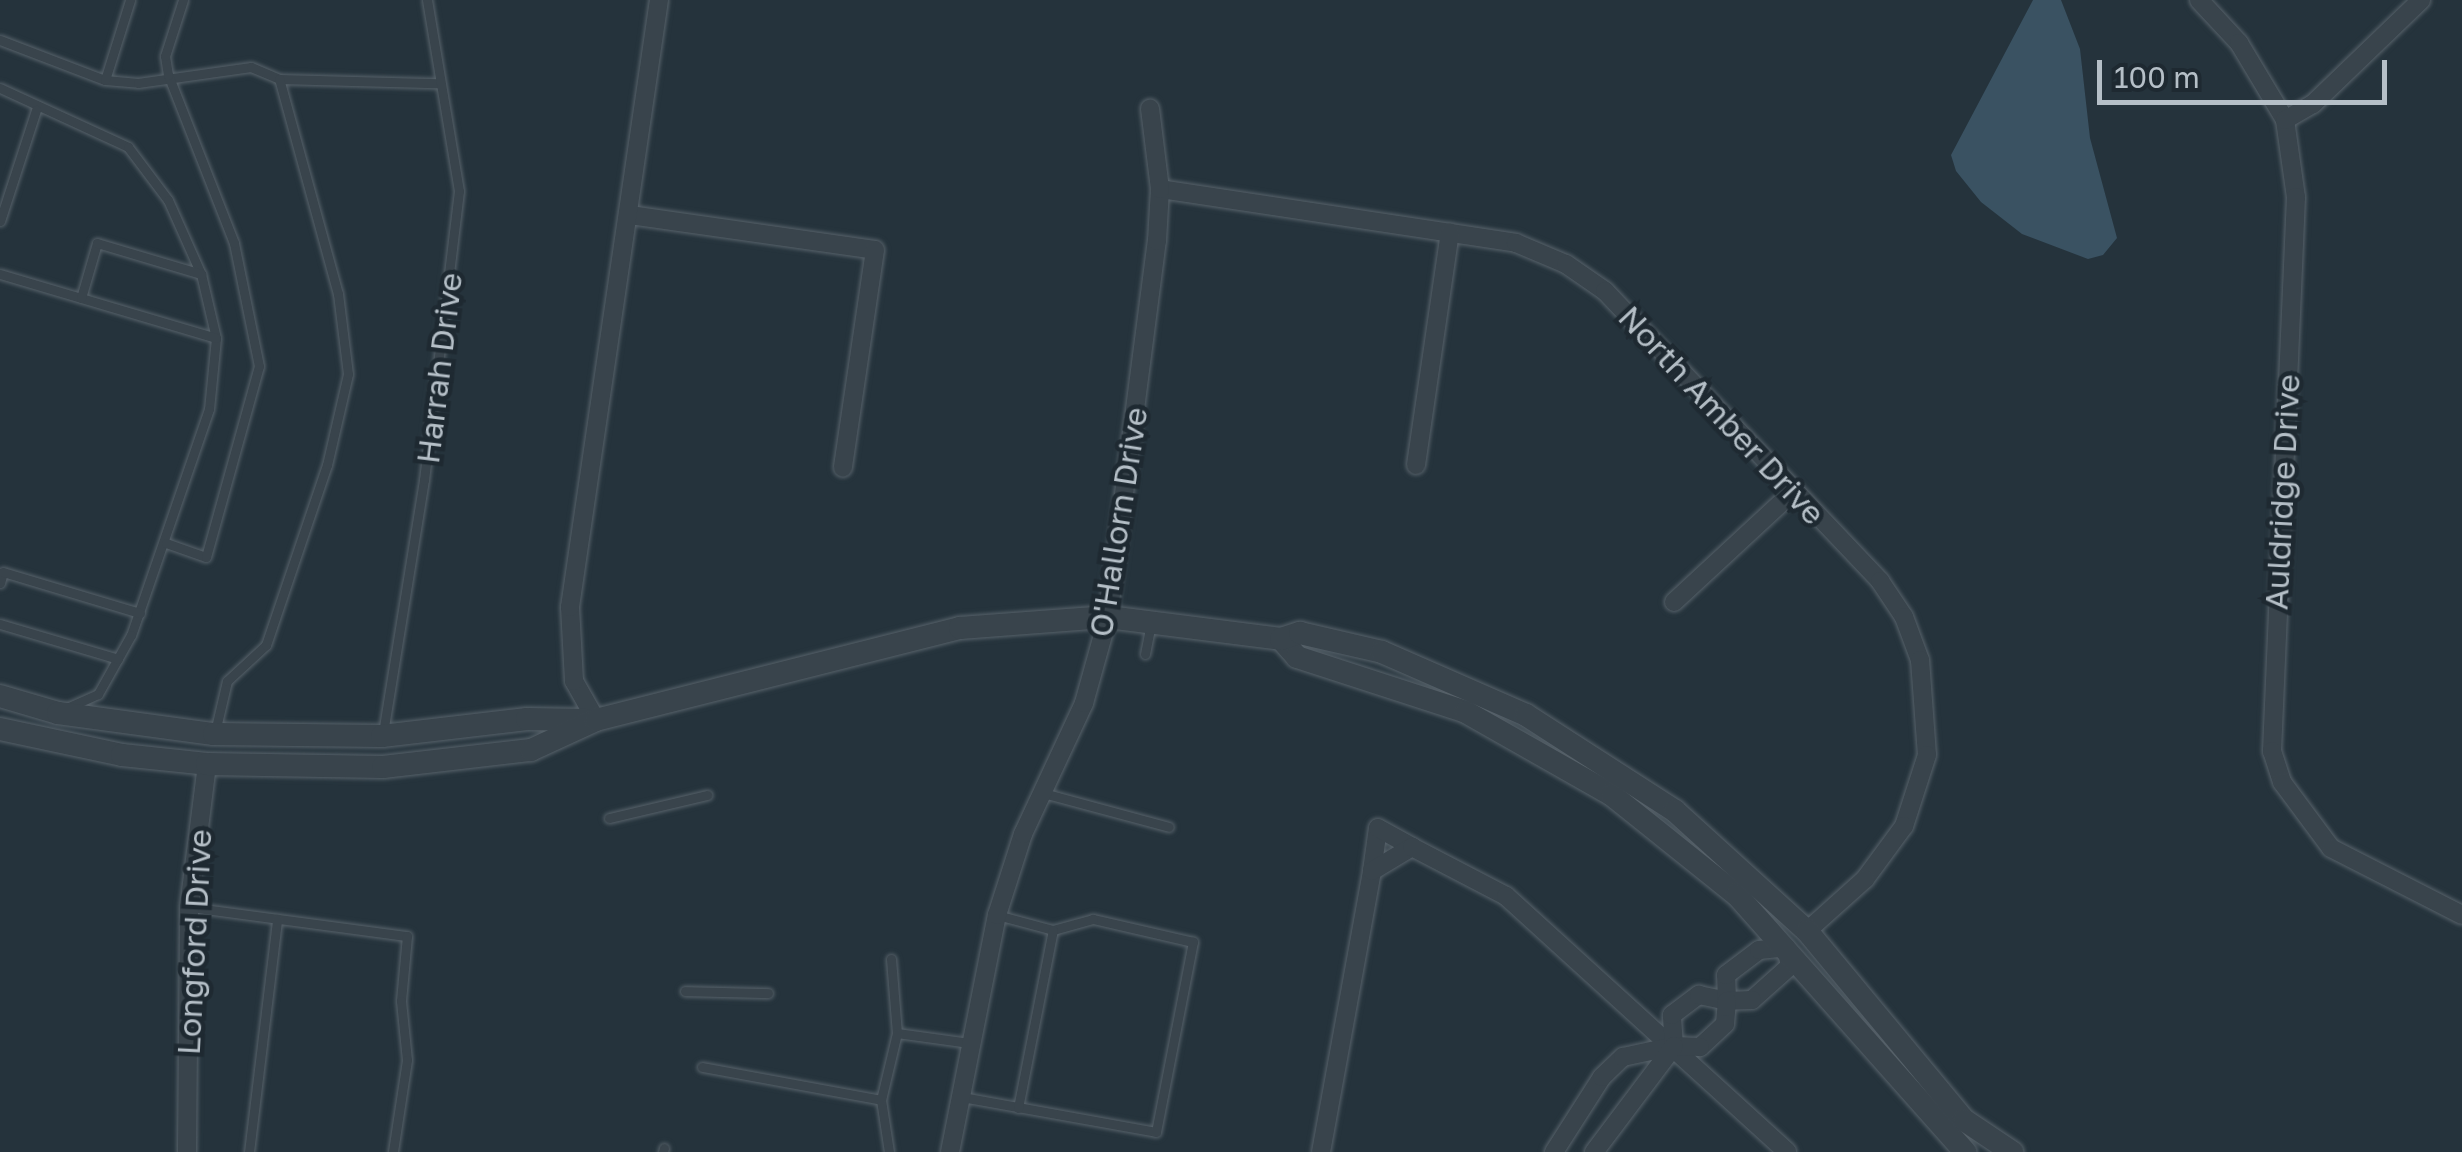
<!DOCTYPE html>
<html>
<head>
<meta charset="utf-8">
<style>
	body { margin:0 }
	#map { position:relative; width:2462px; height:1152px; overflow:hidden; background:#25333c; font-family:"Golos Text",sans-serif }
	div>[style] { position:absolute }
	.water>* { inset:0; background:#3a5262 }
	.roads { filter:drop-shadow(0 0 2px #57626a) drop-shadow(0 0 2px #57626a) }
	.service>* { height:9px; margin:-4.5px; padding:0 4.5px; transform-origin:4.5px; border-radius:4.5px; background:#39444c }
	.minor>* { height:18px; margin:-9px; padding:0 9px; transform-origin:9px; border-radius:9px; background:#39444c }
	.tertiary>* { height:22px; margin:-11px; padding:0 11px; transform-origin:11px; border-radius:11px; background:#39444c }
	span { translate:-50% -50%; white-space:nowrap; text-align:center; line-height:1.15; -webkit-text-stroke:9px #1e2931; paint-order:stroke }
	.street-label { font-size:32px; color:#b5bfc7 }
	.scale { position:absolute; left:2097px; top:60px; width:290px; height:45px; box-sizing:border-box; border:5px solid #b5bfc7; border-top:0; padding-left:12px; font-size:30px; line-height:35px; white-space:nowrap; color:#b5bfc7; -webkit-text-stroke:8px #1e2931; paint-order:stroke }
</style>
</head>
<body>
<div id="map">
	<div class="water">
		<div style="clip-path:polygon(2033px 0,2061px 0,2080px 49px,2090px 138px,2117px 238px,2103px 255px,2088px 259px,2022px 234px,1981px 202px,1956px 171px,1951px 155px)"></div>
	</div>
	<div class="roads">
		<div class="service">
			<div style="left:0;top:40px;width:112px;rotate:20.9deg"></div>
			<div style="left:105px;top:80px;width:33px;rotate:5deg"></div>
			<div style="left:138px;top:83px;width:114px;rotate:-8.1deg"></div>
			<div style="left:251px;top:67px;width:30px;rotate:23deg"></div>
			<div style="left:279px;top:79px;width:158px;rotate:1.5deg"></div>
			<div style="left:105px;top:80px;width:84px;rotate:-72.6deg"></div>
			<div style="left:0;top:88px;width:141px;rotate:24.7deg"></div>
			<div style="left:128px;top:147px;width:66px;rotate:53deg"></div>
			<div style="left:168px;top:200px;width:81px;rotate:66deg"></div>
			<div style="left:201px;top:274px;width:66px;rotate:76.8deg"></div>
			<div style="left:216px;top:338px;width:71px;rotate:95.6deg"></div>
			<div style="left:209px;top:409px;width:239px;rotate:109deg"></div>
			<div style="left:131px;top:635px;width:68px;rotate:119.2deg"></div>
			<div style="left:98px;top:694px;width:34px;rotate:156deg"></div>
			<div style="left:0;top:221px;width:117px;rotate:-72deg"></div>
			<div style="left:0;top:274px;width:225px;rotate:16.5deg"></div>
			<div style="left:81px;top:298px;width:57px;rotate:-73.8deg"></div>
			<div style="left:97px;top:243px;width:109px;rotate:16.6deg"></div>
			<div style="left:166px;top:543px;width:42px;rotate:19.3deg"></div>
			<div style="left:206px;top:557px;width:198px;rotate:-74.5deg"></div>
			<div style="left:259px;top:366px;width:126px;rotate:-101.5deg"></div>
			<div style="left:234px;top:243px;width:180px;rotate:-111.4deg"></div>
			<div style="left:168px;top:75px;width:19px;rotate:-99deg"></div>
			<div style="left:165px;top:56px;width:59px;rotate:-72.2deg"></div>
			<div style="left:0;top:583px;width:11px;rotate:-75deg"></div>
			<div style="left:3px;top:572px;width:143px;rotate:16.7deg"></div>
			<div style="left:0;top:624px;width:123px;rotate:16.5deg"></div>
			<div style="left:1145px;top:654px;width:32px;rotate:-79deg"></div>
			<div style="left:215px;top:732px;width:52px;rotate:-76.8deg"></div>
			<div style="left:227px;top:681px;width:53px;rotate:-42.7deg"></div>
			<div style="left:266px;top:645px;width:190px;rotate:-71.3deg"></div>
			<div style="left:327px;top:465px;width:93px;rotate:-77deg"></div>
			<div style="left:348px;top:374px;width:81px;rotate:-97.1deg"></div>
			<div style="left:338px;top:294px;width:223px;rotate:-105.3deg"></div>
			<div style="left:383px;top:733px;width:256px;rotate:-80.8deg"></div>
			<div style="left:424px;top:480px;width:291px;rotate:-83.1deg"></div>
			<div style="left:459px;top:191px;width:194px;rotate:-99.5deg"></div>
			<div style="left:1047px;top:794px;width:126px;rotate:15.1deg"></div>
			<div style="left:609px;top:818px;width:101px;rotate:-13.2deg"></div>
			<div style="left:189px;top:907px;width:220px;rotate:7.6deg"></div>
			<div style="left:407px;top:936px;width:65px;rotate:95.3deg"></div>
			<div style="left:401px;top:1001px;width:59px;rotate:84.2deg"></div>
			<div style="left:407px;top:1060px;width:93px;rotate:98.7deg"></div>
			<div style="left:891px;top:959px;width:74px;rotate:85.4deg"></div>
			<div style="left:897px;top:1033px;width:73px;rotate:7.9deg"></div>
			<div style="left:685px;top:991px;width:83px;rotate:1.4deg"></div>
			<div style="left:702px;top:1067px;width:182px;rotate:10.4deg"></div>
			<div style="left:962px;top:1097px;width:197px;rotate:10.2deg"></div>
			<div style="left:1156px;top:1132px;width:194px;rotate:-79deg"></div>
			<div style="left:1193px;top:942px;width:103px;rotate:-167deg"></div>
			<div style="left:1093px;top:919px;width:41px;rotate:164.6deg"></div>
			<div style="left:1053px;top:930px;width:58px;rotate:-165deg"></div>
			<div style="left:1018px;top:1108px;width:181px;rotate:-78.9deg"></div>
			<div style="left:249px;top:1152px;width:235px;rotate:-83.1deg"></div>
			<div style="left:663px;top:1152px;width:4px;rotate:-76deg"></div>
			<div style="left:889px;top:1152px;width:53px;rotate:-98.7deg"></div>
			<div style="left:881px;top:1100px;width:69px;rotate:-76.6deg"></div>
		</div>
		<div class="minor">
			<div style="left:2199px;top:0;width:59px;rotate:47.1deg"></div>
			<div style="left:2239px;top:43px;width:90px;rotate:59.1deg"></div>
			<div style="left:2285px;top:120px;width:78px;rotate:81.9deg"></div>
			<div style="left:2296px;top:197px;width:555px;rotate:92.48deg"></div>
			<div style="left:2272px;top:751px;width:33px;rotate:72deg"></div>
			<div style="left:2282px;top:782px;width:82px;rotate:53.4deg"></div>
			<div style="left:2331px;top:848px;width:147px;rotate:27.1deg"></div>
			<div style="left:2285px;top:120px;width:32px;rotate:-30deg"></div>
			<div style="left:2313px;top:104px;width:150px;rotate:-43.9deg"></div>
			<div style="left:1160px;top:189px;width:360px;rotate:8.6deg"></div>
			<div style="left:1516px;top:243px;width:54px;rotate:22.8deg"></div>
			<div style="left:1566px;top:264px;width:47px;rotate:34.7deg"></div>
			<div style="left:1605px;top:291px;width:400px;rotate:46.5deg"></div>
			<div style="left:1880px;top:581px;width:43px;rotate:56.3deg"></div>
			<div style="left:1904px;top:617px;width:46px;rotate:69.6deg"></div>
			<div style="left:1920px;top:660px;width:95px;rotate:85.8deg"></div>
			<div style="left:1927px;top:755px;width:75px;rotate:107.9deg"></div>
			<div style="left:1904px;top:826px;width:66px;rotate:126.3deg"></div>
			<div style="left:1865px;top:879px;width:78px;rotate:138.1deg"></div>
			<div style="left:630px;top:215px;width:247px;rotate:8.1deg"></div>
			<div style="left:875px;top:250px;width:220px;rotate:98.4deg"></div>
			<div style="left:1416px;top:465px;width:235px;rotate:-81.7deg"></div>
			<div style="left:1674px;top:602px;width:163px;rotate:-42.8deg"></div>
			<div style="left:596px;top:720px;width:45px;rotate:-119.4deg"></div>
			<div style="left:574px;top:681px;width:74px;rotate:-93.1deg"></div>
			<div style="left:570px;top:607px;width:613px;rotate:-81.66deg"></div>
			<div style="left:1372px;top:871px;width:43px;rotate:-82.1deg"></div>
			<div style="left:1378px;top:828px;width:39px;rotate:29deg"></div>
			<div style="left:187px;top:1152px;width:245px;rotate:-89.5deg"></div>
			<div style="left:189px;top:907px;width:144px;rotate:-82.8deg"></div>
			<div style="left:950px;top:1152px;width:242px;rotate:-78.8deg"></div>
			<div style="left:997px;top:915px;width:85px;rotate:-72.2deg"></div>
			<div style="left:1023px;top:834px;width:145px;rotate:-65deg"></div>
			<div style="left:1084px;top:703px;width:89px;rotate:-74.4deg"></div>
			<div style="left:1108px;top:617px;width:379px;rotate:-82.6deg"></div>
			<div style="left:1157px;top:241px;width:52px;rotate:-86.7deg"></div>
			<div style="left:1160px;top:189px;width:81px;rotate:-97.1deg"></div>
			<div style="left:1321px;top:1152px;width:286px;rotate:-79.7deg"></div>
			<div style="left:1372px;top:871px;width:47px;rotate:-31deg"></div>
			<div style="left:1412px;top:847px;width:106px;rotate:27.5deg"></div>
			<div style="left:1506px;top:896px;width:380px;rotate:42.3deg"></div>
			<div style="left:1554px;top:1152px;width:89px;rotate:-57.4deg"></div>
			<div style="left:1602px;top:1077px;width:29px;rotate:-44deg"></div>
			<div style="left:1623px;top:1057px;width:52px;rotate:-12.2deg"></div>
			<div style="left:1674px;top:1046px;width:31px;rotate:-94deg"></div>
			<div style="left:1672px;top:1015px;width:34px;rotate:-37deg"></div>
			<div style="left:1699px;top:995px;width:29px;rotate:12deg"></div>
			<div style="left:1727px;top:1001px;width:26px;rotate:-92deg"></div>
			<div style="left:1726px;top:975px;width:41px;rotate:-37.1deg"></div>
			<div style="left:1759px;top:950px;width:27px;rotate:-6deg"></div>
			<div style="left:1786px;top:947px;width:19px;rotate:78deg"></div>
			<div style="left:1790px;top:966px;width:51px;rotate:138.2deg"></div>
			<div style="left:1752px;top:1000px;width:25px;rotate:178deg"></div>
			<div style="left:1727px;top:1001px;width:23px;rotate:95deg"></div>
			<div style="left:1725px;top:1024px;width:34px;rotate:137deg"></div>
			<div style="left:1700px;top:1047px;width:26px;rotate:-178deg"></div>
			<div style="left:1674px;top:1046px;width:133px;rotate:127deg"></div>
		</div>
		<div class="tertiary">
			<div style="left:1281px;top:639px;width:24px;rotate:48deg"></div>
			<div style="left:1297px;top:657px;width:178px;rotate:18deg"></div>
			<div style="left:1466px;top:712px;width:168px;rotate:29.6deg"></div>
			<div style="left:1612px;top:795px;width:160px;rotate:38.7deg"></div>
			<div style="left:1737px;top:895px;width:344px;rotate:48.4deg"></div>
			<div style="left:0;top:696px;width:60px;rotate:16.3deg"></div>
			<div style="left:58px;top:713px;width:157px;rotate:7.7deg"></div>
			<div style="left:214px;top:734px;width:168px;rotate:0.7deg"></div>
			<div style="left:382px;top:736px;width:146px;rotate:-6.7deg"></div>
			<div style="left:527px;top:719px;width:60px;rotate:1deg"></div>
			<div style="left:0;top:729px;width:125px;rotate:12deg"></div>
			<div style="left:122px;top:755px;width:85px;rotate:6deg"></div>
			<div style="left:207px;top:764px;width:176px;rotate:1deg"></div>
			<div style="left:383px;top:767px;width:149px;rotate:-6.6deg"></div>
			<div style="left:531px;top:750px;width:72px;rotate:-24.8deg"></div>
			<div style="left:596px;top:720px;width:375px;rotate:-14.2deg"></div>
			<div style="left:960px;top:628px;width:148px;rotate:-4.3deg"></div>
			<div style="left:1108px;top:617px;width:174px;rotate:7.2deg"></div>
			<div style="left:1281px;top:639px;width:20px;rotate:-18deg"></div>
			<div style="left:1300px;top:633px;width:84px;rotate:13deg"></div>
			<div style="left:1382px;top:652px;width:157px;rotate:23.6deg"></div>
			<div style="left:1526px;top:715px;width:177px;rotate:32.8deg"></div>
			<div style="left:1675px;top:811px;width:178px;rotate:42.3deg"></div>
			<div style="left:1807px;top:931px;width:246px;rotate:50.3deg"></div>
			<div style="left:1964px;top:1120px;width:58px;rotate:33.7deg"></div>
		</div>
	</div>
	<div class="street-label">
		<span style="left:439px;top:368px;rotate:-83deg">Harrah Drive</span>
		<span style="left:1722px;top:415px;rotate:47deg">North Amber Drive</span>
		<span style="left:2282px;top:492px;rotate:-87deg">Auldridge Drive</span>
		<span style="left:1118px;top:522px;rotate:-81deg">O'Hallorn Drive</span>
		<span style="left:194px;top:942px;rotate:-87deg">Longford Drive</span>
	</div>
	<div class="scale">100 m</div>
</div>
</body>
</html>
